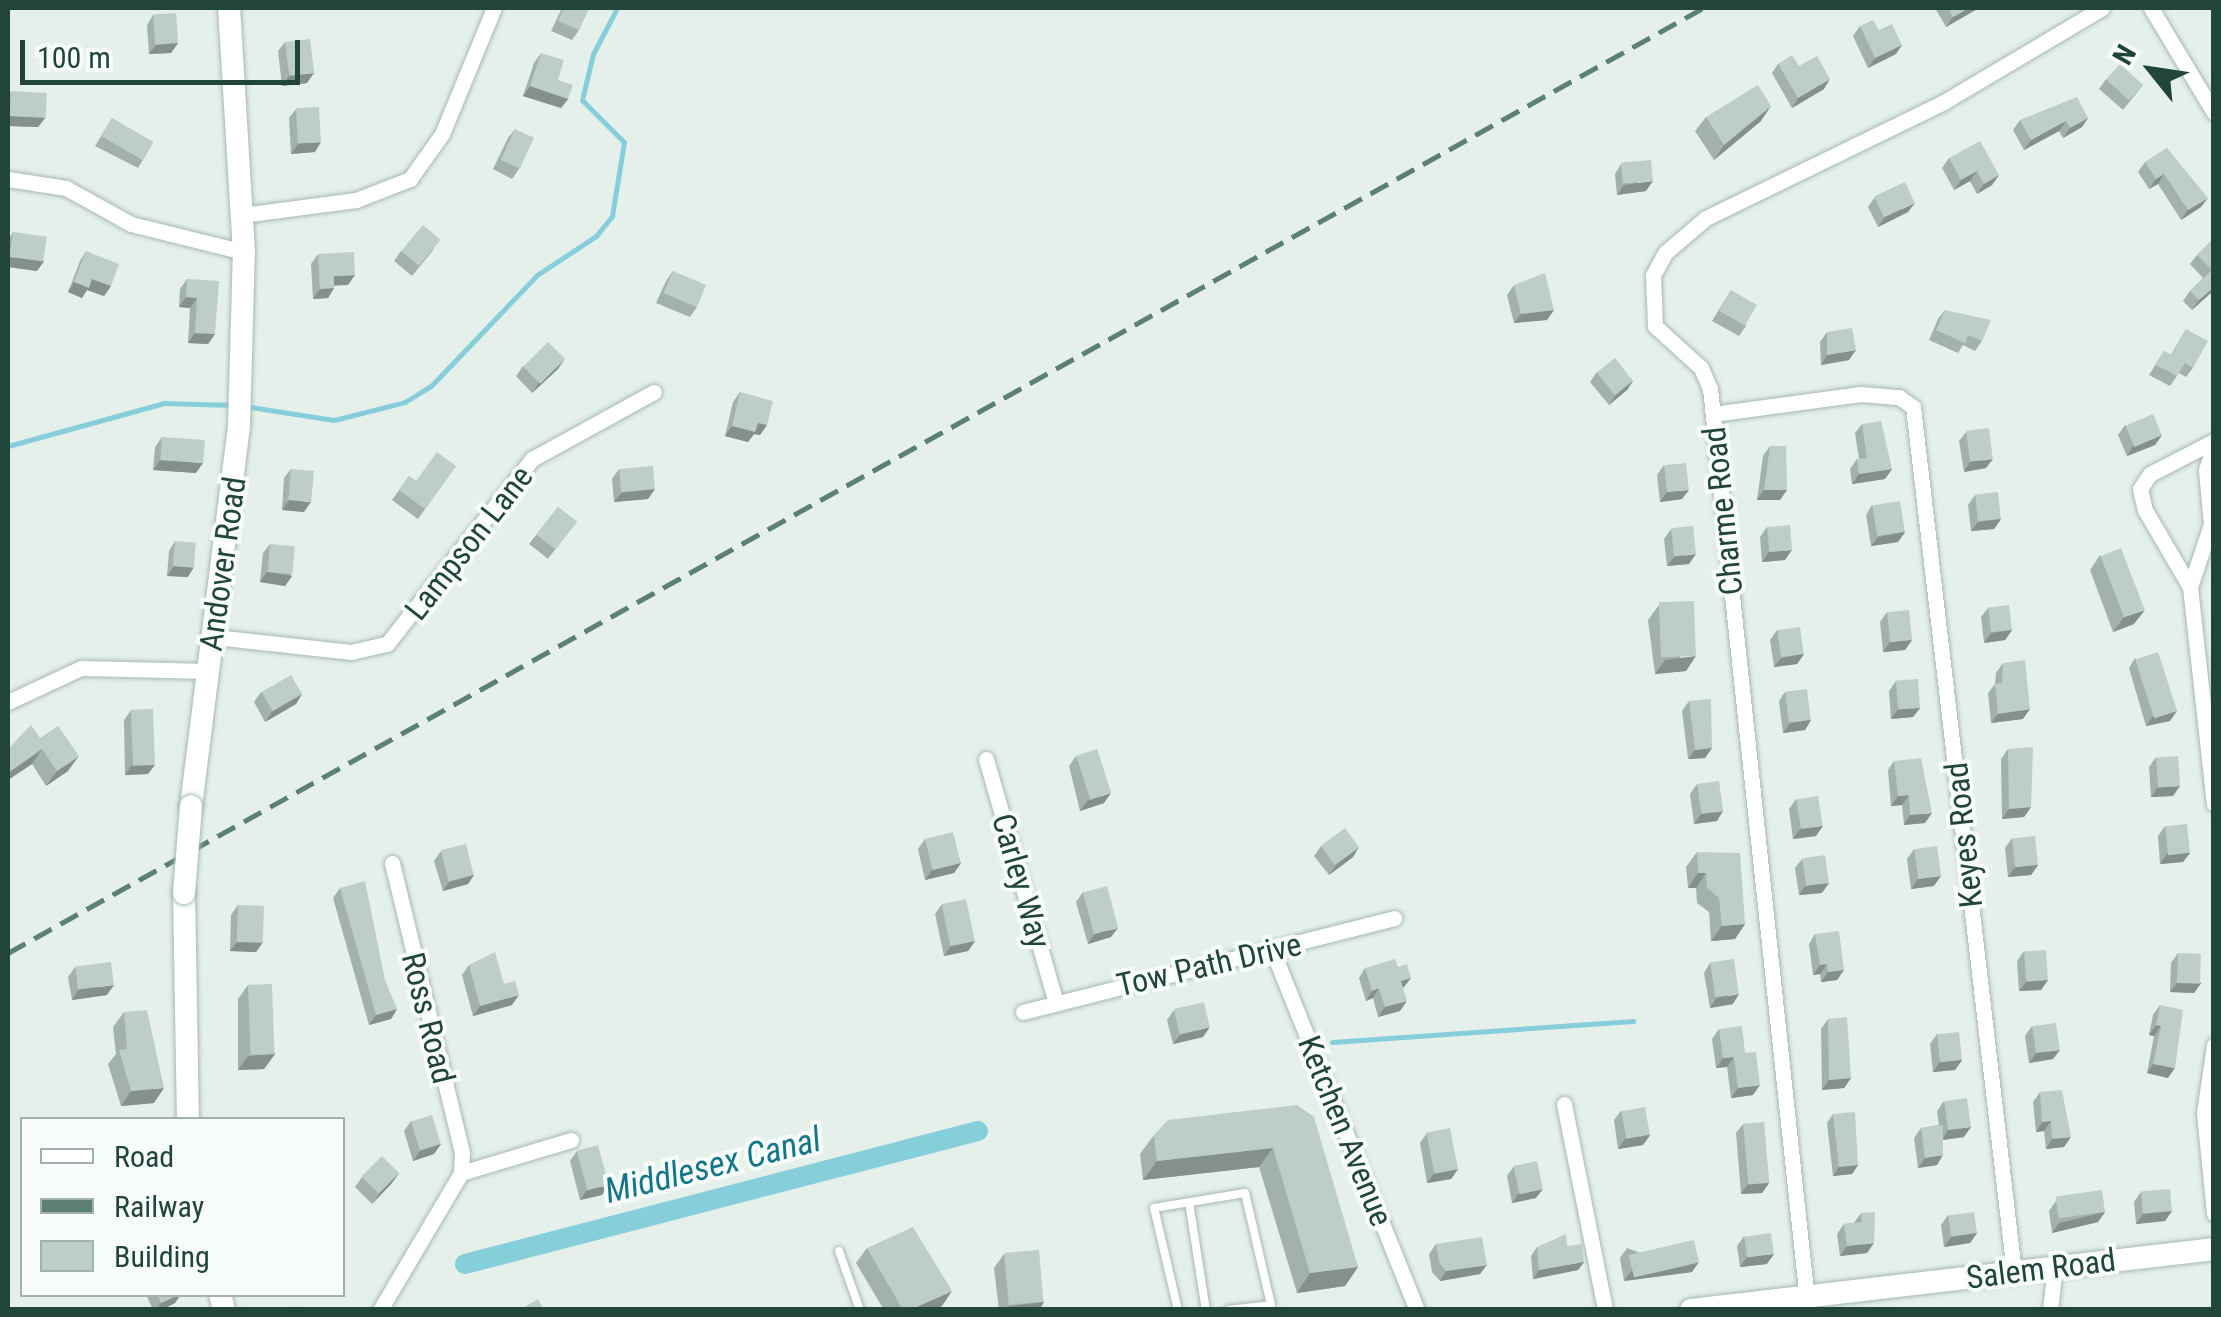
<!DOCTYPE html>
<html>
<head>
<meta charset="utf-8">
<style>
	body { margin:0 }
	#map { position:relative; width:2221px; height:1317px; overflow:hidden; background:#e5f0eb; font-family:"Roboto Condensed",sans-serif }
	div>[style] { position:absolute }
	.stream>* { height:5px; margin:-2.5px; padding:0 2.5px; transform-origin:2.5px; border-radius:2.5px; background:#87cedb }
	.canal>* { height:20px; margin:-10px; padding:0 10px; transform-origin:10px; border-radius:10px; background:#87cedb }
	.roads { filter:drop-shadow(0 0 2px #a6b9b3) drop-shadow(0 0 2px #a6b9b3) }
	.service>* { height:8px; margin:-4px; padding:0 4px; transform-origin:4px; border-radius:4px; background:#fff }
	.minor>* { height:15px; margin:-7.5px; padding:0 7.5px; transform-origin:7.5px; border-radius:7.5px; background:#fff }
	.secondary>* { height:22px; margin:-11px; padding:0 11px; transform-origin:11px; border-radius:11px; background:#fff }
	.rail>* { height:5px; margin-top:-2.5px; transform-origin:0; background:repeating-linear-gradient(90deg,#5c8076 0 20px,transparent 0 30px) }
	.bridges { filter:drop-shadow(0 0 2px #a2bdb3) drop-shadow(0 0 2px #a2bdb3) }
	.secondary-bridge>* { height:22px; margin:-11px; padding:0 11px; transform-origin:11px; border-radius:11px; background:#fff }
	.wall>* { inset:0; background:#a3b1ab; transform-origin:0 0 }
	.shaded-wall>* { inset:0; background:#84908b }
	.building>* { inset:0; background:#bdcec7; transform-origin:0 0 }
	span { translate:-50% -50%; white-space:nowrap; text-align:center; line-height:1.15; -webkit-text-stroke:8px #f7fbf9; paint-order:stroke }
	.street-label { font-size:32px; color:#21453b }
	.water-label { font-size:35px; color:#137689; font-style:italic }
	.frame { position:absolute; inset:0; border:10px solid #21453b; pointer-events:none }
	.legend { position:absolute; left:20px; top:1117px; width:325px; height:180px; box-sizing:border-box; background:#f7fbf9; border:2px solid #a1b2ad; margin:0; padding:12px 18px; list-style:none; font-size:30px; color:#21453b }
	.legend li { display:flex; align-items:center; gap:20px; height:50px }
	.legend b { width:50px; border:2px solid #a1b2ad }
	.north { position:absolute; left:2101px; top:20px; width:100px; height:100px; -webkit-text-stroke:8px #f7fbf9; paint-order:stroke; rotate:300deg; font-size:28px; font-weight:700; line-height:40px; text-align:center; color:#21453b }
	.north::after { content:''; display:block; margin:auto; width:35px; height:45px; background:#21453b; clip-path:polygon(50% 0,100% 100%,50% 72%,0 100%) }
	.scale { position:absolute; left:20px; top:40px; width:280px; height:45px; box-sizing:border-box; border:5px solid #21453b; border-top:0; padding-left:12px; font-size:30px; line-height:35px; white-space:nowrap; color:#21453b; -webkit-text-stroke:8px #f7fbf9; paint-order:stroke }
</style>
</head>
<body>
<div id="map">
	<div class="stream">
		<div style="left:244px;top:406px;width:91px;rotate:8.8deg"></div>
		<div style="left:334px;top:420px;width:73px;rotate:-14.2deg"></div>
		<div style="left:405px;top:402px;width:31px;rotate:-32deg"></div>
		<div style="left:431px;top:386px;width:153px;rotate:-46.3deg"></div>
		<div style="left:537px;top:275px;width:71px;rotate:-33.5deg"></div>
		<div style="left:596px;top:236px;width:26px;rotate:-51deg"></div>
		<div style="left:612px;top:216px;width:75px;rotate:-80.8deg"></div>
		<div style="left:624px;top:142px;width:59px;rotate:-135deg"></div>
		<div style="left:582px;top:100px;width:47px;rotate:-76.6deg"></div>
		<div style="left:593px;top:54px;width:52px;rotate:-62.4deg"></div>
		<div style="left:8px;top:446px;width:162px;rotate:-15.4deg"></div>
		<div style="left:164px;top:403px;width:69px;rotate:1.7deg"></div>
		<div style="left:1332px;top:1042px;width:302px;rotate:-4deg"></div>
	</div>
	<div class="canal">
		<div style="left:465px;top:1264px;width:530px;rotate:-14.53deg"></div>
	</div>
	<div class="roads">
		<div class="service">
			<div style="left:1189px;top:1202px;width:109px;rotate:81.1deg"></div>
			<div style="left:839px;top:1251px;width:63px;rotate:70.4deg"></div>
			<div style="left:1178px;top:1310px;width:105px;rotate:-103.2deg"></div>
			<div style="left:1154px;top:1208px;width:92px;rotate:-9.4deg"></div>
			<div style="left:1245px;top:1193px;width:115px;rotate:76.9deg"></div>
			<div style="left:1271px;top:1305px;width:43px;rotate:173.4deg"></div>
		</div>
		<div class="minor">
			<div style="left:2151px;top:8px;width:122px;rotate:59deg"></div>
			<div style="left:8px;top:179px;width:59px;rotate:8.8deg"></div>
			<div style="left:66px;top:188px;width:74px;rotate:29deg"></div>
			<div style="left:131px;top:224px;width:116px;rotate:13.9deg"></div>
			<div style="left:242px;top:215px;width:115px;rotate:-7.5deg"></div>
			<div style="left:356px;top:200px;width:58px;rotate:-21.3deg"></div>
			<div style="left:410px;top:179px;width:55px;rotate:-54.6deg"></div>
			<div style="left:442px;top:134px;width:136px;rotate:-67.6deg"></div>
			<div style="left:1713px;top:414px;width:149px;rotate:-7.7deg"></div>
			<div style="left:1861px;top:394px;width:38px;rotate:5deg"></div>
			<div style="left:1899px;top:397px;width:17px;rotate:36deg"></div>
			<div style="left:1913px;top:407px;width:871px;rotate:83.34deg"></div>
			<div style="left:2214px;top:441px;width:72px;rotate:152.7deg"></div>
			<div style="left:2150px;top:474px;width:18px;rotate:124deg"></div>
			<div style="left:2140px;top:489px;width:22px;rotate:77deg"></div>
			<div style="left:2145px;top:510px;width:89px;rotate:59.7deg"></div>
			<div style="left:2190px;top:587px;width:66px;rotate:-71.6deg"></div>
			<div style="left:2211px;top:524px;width:54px;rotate:-95.3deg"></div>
			<div style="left:2206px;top:470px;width:27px;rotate:-73deg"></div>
			<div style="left:2190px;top:587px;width:218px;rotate:83.7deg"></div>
			<div style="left:215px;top:637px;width:137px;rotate:6.3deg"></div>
			<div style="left:351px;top:652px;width:37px;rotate:-13deg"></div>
			<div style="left:387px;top:644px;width:235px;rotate:-51.9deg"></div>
			<div style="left:532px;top:459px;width:139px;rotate:-28.8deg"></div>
			<div style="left:8px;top:702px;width:81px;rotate:-25deg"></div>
			<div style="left:81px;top:668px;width:128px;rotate:1.3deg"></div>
			<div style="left:986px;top:759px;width:254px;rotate:74deg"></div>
			<div style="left:392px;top:863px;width:297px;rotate:76.4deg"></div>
			<div style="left:462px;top:1152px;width:21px;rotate:93deg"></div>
			<div style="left:1273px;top:952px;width:386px;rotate:68.1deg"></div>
			<div style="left:1023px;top:1012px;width:383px;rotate:-14.2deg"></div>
			<div style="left:2214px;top:1045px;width:69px;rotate:98.4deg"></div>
			<div style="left:2204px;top:1113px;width:101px;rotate:84.3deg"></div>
			<div style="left:1564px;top:1104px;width:210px;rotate:78.7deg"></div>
			<div style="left:380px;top:1310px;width:159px;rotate:-59.4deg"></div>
			<div style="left:461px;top:1173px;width:115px;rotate:-16.7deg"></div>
			<div style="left:1808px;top:1310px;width:926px;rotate:-96.07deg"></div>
			<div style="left:1710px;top:389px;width:23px;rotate:-113deg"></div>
			<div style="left:1701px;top:368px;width:62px;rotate:-137.6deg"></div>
			<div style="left:1655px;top:326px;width:51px;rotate:-92.2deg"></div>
			<div style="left:1653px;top:275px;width:26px;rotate:-61deg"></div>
			<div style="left:1666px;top:252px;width:52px;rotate:-40.4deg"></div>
			<div style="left:1706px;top:218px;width:263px;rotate:-26deg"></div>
			<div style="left:1942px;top:103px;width:186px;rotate:-30.7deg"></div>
			<div style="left:2050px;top:1310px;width:43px;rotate:-83.4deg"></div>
		</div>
		<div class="secondary">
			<div style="left:191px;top:806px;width:383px;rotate:-82.8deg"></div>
			<div style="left:239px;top:426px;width:174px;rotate:-88.4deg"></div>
			<div style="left:244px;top:252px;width:244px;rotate:-93.5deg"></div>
			<div style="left:184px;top:893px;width:227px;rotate:89deg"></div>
			<div style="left:220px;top:1294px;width:16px;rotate:76deg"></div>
			<div style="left:1691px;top:1310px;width:527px;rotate:-6.65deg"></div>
		</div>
	</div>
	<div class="rail">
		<div style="left:8px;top:953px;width:1941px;rotate:-29.14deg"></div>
	</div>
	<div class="bridges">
		<div class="secondary-bridge">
			<div style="left:184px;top:893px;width:87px;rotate:-85.4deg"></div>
		</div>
	</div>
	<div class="wall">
		<div style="clip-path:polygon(562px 8px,589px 8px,579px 30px,572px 40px,551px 31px)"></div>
		<div style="clip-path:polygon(1935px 8px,1979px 8px,1946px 27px)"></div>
		<div style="clip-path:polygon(153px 15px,178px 43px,171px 53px,149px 54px,147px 25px)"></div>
		<div style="clip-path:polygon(1860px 26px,1879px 30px,1902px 45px,1896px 54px,1868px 68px,1853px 36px)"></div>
		<div style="clip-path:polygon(285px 42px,307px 83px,282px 86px,278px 51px)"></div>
		<div style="clip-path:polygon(541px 53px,568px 99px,561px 108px,523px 96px,534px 63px)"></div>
		<div style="clip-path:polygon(1778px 64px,1799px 66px,1824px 89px,1792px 108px,1772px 73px)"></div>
		<div style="clip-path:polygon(2106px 79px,2143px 85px,2123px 110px,2099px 89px)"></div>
		<div style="clip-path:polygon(11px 91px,45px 118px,38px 127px,8px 126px,8px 97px)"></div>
		<div style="clip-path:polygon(296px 109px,315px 152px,291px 154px,289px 118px)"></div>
		<div style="clip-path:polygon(1706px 117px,1761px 121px,1714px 160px,1695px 131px)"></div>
		<div style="clip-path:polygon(112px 118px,144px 158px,138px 168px,95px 146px)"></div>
		<div style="clip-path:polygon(2088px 118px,2082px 127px,2063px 138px,2059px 131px,2024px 150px,2013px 130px,2020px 120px)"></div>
		<div style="clip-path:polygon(515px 129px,519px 169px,512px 179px,493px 169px,508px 138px)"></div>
		<div style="clip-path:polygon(2167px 148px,2201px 207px,2181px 220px,2158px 184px,2149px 189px,2138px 172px,2145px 162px)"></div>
		<div style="clip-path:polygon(1949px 158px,1999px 175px,1992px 185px,1977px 194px,1970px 181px,1954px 190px,1942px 168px)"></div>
		<div style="clip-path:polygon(1621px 164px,1646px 191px,1617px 195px,1615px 174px)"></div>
		<div style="clip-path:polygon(1875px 197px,1908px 212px,1878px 227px,1868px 207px)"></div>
		<div style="clip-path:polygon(13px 232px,44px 261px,37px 271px,8px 267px,8px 241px)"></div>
		<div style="clip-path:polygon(2212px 240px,2214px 290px,2192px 310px,2183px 301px,2190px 291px,2203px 278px,2190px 264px,2197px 255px)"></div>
		<div style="clip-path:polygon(434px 249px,412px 276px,394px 261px,401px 251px)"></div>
		<div style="clip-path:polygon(86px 251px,111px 286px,104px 296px,87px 290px,82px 298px,68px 292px,80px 261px)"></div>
		<div style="clip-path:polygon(318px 254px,348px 285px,334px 285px,334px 288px,328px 298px,313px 299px,311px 264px)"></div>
		<div style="clip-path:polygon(673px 271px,697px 307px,690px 317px,656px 303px,666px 281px)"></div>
		<div style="clip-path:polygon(187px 279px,215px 334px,208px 344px,188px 343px,190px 308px,179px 307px,180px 289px)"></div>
		<div style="clip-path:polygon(1514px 285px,1554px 310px,1547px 320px,1514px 323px,1507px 295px)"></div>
		<div style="clip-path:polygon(1731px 290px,1746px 326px,1739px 336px,1712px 321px)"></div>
		<div style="clip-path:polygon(1945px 310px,1982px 341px,1975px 351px,1963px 345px,1958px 353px,1929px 340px,1938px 319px)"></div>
		<div style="clip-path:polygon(2186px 329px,2193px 368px,2186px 377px,2179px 373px,2170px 386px,2149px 375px,2164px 351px,2171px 355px)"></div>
		<div style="clip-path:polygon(1827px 332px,1849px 360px,1821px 365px,1820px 342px)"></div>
		<div style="clip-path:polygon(523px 366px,558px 369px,532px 393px,516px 376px)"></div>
		<div style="clip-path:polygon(1597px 372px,1633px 381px,1627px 390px,1609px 405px,1590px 382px)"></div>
		<div style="clip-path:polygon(740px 392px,767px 425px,760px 435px,754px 434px,748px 442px,725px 436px,733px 402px)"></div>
		<div style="clip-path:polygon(1862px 424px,1892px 469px,1885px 479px,1852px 484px,1850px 469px,1857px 459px,1859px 459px,1855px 433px)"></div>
		<div style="clip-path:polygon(2125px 425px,2162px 435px,2155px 445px,2127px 456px,2118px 435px)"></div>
		<div style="clip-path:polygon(1966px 432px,1986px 468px,1964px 472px,1959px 441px)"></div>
		<div style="clip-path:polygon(162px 437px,196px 473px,153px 470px,155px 447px)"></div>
		<div style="clip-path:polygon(1770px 446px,1780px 500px,1757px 500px,1763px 456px)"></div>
		<div style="clip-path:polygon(1664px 465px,1682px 499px,1660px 502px,1657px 475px)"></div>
		<div style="clip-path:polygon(456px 466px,418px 519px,392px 500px,409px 476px,416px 481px)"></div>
		<div style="clip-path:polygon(291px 469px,304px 512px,282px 510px,284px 478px)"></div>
		<div style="clip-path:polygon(619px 469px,655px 489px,648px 499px,614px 502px,612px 479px)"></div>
		<div style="clip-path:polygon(1975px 495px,2001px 519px,1994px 529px,1971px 531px,1968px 505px)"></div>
		<div style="clip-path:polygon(1872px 505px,1905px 532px,1898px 542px,1871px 546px,1866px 515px)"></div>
		<div style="left:558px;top:507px;width:24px;height:47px;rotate:38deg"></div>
		<div style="clip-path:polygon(1767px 527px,1785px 560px,1762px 562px,1760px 537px)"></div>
		<div style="clip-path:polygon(1671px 529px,1689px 564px,1667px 566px,1664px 539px)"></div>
		<div style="clip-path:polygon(175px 541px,188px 577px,167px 576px,169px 551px)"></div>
		<div style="clip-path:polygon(270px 544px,292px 576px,285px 586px,260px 582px,263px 553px)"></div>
		<div style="clip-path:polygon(2100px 555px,2134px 624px,2113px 632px,2090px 570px)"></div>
		<div style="clip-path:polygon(1659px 605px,1686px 671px,1655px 674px,1648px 620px)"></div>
		<div style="clip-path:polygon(1988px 608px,2012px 630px,2005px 640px,1984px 643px,1981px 617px)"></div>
		<div style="clip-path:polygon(1887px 612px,1912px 640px,1905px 650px,1883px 652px,1880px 622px)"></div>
		<div style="clip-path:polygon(1777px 630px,1804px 654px,1797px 664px,1774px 667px,1770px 640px)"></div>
		<div style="clip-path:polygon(2135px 658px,2170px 721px,2146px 726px,2129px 668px)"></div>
		<div style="clip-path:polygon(2003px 663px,2023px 719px,1991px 723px,1988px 693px,1995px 684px,1996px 673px)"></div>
		<div style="clip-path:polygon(1896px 681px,1920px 708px,1913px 717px,1891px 719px,1889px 691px)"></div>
		<div style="clip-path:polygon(261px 692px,302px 694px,296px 704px,265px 722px,254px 702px)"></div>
		<div style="clip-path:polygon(1785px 692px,1811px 720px,1805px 730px,1783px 733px,1779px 701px)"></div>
		<div style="clip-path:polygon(1689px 701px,1712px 748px,1705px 758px,1688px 759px,1682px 711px)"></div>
		<div style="clip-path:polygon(131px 710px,148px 774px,125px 775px,124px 720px)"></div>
		<div style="clip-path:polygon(40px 738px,68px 771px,46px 786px,32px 764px,8px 780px,8px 749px)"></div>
		<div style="clip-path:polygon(2008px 749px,2031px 807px,2024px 817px,2002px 819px,2001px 759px)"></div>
		<div style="clip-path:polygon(1076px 756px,1104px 803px,1080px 811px,1069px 766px)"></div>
		<div style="clip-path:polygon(2156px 757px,2173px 796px,2151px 797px,2149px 767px)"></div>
		<div style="clip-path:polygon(1894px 761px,1925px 823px,1904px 825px,1902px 805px,1891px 806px,1888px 770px)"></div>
		<div style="clip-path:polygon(1697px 784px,1717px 821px,1694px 824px,1690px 794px)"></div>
		<div style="clip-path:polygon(1796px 799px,1816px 836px,1793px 839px,1789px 809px)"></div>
		<div style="clip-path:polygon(2165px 826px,2190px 853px,2183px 862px,2160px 864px,2158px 836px)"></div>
		<div style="clip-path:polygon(2012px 838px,2038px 865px,2031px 875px,2008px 877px,2005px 848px)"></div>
		<div style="clip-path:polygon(925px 839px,961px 863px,954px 873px,925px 880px,918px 849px)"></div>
		<div style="clip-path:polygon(1321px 846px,1359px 847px,1353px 857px,1329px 875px,1314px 856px)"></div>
		<div style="clip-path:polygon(1914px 849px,1934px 886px,1911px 889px,1907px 859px)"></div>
		<div style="clip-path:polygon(441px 851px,474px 875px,468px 884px,443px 891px,434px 861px)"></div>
		<div style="clip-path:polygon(1697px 852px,1745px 924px,1735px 939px,1711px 941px,1709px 912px,1697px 903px,1696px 888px,1688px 888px,1686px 867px)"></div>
		<div style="clip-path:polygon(1802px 859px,1822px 893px,1799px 895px,1795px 868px)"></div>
		<div style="clip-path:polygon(340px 888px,397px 1009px,391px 1019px,369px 1025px,333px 898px)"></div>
		<div style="clip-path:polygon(1083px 892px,1111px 937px,1088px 944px,1076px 902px)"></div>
		<div style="clip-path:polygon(942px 904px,975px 941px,968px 951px,944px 956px,935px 914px)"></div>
		<div style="clip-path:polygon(238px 905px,263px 942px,256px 952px,230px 951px,231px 915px)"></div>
		<div style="clip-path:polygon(1815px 934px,1844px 970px,1837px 980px,1821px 982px,1820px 974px,1813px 975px,1809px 944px)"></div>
		<div style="clip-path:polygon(2024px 951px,2048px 980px,2041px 990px,2019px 991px,2017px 961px)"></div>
		<div style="clip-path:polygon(2178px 953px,2201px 983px,2194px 993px,2170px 992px,2171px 963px)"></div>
		<div style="clip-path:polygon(1710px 963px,1733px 1004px,1710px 1008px,1704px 973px)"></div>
		<div style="clip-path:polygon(469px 965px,504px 984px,512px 1005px,473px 1016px,462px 975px)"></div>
		<div style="clip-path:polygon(75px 967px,107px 995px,72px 1000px,68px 977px)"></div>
		<div style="clip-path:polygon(1398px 967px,1411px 978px,1403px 988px,1400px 1011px,1378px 1017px,1373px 998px,1366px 1001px,1359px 978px,1365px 968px)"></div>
		<div style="clip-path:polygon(248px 985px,275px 1054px,264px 1069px,238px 1070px,238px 999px)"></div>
		<div style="clip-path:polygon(2160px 1005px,2168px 1078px,2147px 1073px,2154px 1036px,2149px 1035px,2153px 1015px)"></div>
		<div style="clip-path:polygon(1174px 1010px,1203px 1037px,1173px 1044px,1167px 1020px)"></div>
		<div style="clip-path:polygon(124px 1012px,154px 1103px,121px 1106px,108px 1064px,116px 1054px,113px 1027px)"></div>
		<div style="clip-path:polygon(1828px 1019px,1851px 1078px,1844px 1088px,1822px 1090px,1821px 1029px)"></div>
		<div style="clip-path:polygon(2032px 1026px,2053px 1059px,2029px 1063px,2025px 1036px)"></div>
		<div style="clip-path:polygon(1719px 1029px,1753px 1095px,1731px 1098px,1727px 1067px,1716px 1068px,1712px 1039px)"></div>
		<div style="clip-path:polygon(1937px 1034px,1962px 1060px,1955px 1070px,1933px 1072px,1930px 1044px)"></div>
		<div style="clip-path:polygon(2040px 1092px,2064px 1147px,2046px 1149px,2044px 1131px,2036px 1132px,2033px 1102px)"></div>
		<div style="clip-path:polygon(1944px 1101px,1964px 1137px,1943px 1140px,1937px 1165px,1918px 1168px,1914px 1138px,1921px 1128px,1939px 1125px,1937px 1111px)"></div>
		<div style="clip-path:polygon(1297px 1105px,1358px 1267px,1345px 1286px,1297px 1293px,1259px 1167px,1143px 1180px,1140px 1154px,1154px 1135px)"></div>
		<div style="clip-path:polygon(1621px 1111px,1650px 1135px,1643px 1145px,1618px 1149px,1614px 1120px)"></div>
		<div style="clip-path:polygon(1833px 1114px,1858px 1165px,1852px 1174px,1833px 1176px,1827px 1123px)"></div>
		<div style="clip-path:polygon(411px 1121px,441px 1144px,434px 1154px,413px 1161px,404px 1131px)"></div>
		<div style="clip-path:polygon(1743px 1124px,1769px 1183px,1762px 1193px,1741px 1194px,1736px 1133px)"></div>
		<div style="clip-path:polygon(1427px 1133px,1458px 1169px,1451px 1179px,1427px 1183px,1420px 1143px)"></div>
		<div style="clip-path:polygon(577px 1151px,602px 1195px,580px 1200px,570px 1161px)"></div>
		<div style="clip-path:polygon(1514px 1166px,1536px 1198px,1512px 1203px,1507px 1176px)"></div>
		<div style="clip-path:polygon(399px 1173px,392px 1183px,372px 1204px,355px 1187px,362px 1177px)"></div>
		<div style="clip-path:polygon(2141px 1192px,2172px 1211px,2165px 1221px,2136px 1224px,2134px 1202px)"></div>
		<div style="clip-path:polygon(2056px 1201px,2105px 1212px,2098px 1222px,2052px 1233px,2049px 1211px)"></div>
		<div style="clip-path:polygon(1861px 1213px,1867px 1253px,1840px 1256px,1837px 1234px,1844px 1224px,1854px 1223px)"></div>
		<div style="clip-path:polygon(1948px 1215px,1977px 1233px,1970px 1243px,1944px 1247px,1941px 1225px)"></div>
		<div style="clip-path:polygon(1744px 1236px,1767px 1264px,1740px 1267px,1737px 1246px)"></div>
		<div style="clip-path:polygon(1436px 1244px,1480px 1274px,1440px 1281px,1432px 1272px,1429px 1254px)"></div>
		<div style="clip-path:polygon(1567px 1246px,1584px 1262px,1578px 1270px,1533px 1279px,1531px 1256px,1537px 1247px)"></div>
		<div style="clip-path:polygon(867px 1248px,942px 1306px,933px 1310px,884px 1310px,856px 1263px)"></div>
		<div style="clip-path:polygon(1627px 1248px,1692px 1272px,1624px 1281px,1620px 1258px)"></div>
		<div style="clip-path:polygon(1004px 1254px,1044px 1302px,1039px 1310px,999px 1310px,994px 1268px)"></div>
		<div style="clip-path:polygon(146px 1294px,181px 1294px,175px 1303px,161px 1310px,153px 1310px)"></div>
	</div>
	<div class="shaded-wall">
		<div style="clip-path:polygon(1969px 8px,1979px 8px,1946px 27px,1953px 17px)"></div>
		<div style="clip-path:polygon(178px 43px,171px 53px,149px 54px,156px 45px)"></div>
		<div style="clip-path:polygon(1902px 45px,1896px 54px,1868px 68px,1875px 58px)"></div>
		<div style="clip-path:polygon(314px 73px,307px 83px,282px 86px,289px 76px)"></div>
		<div style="clip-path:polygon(1830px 79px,1824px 89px,1792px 108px,1798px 98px)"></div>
		<div style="clip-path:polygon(530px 86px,568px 99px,561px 108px,523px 96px)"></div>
		<div style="clip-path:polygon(1771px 106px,1761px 121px,1714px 160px,1724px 145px)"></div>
		<div style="clip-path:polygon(10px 116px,45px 118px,38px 127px,8px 126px,8px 120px)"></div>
		<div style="clip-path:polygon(2088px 118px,2082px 127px,2063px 138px,2070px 128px)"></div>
		<div style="clip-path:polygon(2066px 121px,2059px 131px,2024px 150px,2031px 140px)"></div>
		<div style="clip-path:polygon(321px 142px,315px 152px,291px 154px,298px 144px)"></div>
		<div style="clip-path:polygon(1977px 171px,1970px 181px,1954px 190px,1961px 180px)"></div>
		<div style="clip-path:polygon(2164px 174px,2158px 184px,2149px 189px,2156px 179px)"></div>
		<div style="clip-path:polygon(1999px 175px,1992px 185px,1977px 194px,1984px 184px)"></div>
		<div style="clip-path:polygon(1653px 181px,1646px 191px,1617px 195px,1624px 185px)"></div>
		<div style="clip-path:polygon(2208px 198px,2201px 207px,2181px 220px,2188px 210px)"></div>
		<div style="clip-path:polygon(1915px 203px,1908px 212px,1878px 227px,1885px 217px)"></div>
		<div style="clip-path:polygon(10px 257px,44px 261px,37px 271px,8px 267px,8px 260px)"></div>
		<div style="clip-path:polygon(355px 275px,348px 285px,327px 286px,334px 276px)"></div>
		<div style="clip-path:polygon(92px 279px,111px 286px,104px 296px,87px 290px,82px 298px,68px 292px,74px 282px)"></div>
		<div style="clip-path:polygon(2214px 287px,2214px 290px,2192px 310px,2199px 300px)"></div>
		<div style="clip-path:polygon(334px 288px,328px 298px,313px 299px,320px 289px)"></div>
		<div style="clip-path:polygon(186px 297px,197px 298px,190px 308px,179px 307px)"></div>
		<div style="clip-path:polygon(1554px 310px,1547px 320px,1514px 323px,1521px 314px)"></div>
		<div style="clip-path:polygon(195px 333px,215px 334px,208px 344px,188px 343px)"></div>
		<div style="clip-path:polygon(1856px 350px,1849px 360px,1821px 365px,1827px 355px)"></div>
		<div style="clip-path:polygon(565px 359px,558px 369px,532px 393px,539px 383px)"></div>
		<div style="clip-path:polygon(1633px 381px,1627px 390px,1609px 405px,1615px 396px)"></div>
		<div style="clip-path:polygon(758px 423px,767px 425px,760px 435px,754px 434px,748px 442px,725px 436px,732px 426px)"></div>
		<div style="clip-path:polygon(2162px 435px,2155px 445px,2127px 456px,2133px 446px)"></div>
		<div style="clip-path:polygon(1993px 459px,1986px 468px,1964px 472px,1970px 462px)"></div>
		<div style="clip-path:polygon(160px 460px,203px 463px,196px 473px,153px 470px)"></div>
		<div style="clip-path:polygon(1892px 469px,1885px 479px,1852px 484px,1859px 474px)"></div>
		<div style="clip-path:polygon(655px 489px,648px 499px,614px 502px,621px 493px)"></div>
		<div style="clip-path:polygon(1689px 490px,1682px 499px,1660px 502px,1667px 492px)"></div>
		<div style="clip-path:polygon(1764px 490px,1787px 490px,1780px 500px,1757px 500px)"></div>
		<div style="clip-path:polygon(289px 500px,311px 502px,304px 512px,282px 510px)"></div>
		<div style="clip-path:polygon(2001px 519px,1994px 529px,1971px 531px,1978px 522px)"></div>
		<div style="clip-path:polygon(1905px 532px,1898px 542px,1871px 546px,1878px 537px)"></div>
		<div style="clip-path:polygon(1792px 550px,1785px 560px,1762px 562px,1769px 552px)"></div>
		<div style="clip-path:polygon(1696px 554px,1689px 564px,1667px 566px,1674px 557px)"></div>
		<div style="clip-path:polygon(174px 566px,194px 567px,188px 577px,167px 576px)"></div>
		<div style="clip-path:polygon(267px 572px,292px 576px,285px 586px,260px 582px)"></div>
		<div style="clip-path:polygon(2145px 610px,2134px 624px,2113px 632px,2124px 617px)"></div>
		<div style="clip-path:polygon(2012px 630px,2005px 640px,1984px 643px,1991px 633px)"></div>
		<div style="clip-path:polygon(1912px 640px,1905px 650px,1883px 652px,1890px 642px)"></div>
		<div style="clip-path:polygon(1804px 654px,1797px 664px,1774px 667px,1781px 658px)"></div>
		<div style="clip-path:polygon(1696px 656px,1686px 671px,1655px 674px,1665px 660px)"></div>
		<div style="clip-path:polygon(302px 694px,296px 704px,265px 722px,272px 712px)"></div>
		<div style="clip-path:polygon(1920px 708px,1913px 717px,1891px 719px,1898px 709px)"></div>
		<div style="clip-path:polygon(2030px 709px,2023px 719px,1991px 723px,1998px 714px)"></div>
		<div style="clip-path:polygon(2177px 711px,2170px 721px,2146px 726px,2153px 716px)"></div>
		<div style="clip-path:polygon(1811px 720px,1805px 730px,1783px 733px,1790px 723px)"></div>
		<div style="clip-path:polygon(1712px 748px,1705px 758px,1688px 759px,1695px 750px)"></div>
		<div style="clip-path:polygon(42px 749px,32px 764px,8px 780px,8px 773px)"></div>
		<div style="clip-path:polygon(79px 756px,68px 771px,46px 786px,57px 771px)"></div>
		<div style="clip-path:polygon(132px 765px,155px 765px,148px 774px,125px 775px)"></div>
		<div style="clip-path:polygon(2180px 786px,2173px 796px,2151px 797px,2158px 787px)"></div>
		<div style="clip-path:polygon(1111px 793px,1104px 803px,1080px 811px,1087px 801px)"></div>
		<div style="clip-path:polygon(1909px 795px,1902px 805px,1891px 806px,1898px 796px)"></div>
		<div style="clip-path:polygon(2031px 807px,2024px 817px,2002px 819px,2009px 809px)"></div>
		<div style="clip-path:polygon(1723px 811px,1717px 821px,1694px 824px,1701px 814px)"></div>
		<div style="clip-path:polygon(1932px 813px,1925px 823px,1904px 825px,1910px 815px)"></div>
		<div style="clip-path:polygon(1823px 826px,1816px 836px,1793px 839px,1800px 829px)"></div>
		<div style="clip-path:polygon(1359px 847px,1353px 857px,1329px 875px,1336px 865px)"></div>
		<div style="clip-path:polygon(2190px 853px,2183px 862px,2160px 864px,2167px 854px)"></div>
		<div style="clip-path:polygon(961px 863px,954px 873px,925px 880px,932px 870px)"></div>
		<div style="clip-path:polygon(2038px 865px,2031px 875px,2008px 877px,2015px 867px)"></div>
		<div style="clip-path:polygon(1698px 873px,1706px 873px,1696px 888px,1688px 888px)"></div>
		<div style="clip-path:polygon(474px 875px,468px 884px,443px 891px,449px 882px)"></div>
		<div style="clip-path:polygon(1941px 876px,1934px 886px,1911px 889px,1918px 879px)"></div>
		<div style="clip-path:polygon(1829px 883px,1822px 893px,1799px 895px,1806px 885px)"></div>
		<div style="clip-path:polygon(1745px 924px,1735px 939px,1711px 941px,1722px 926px)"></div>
		<div style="clip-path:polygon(1118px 928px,1111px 937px,1088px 944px,1095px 934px)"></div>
		<div style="clip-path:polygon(975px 941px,968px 951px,944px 956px,951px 946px)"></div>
		<div style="clip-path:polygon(237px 942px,263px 942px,256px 952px,230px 951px)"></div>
		<div style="clip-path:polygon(1827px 964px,1820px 974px,1813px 975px,1820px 965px)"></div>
		<div style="clip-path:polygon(1844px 970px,1837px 980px,1821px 982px,1828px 972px)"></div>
		<div style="clip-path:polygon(1411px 978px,1404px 987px,1394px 991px,1401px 981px)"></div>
		<div style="clip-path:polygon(2048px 980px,2041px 990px,2019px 991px,2026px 982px)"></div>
		<div style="clip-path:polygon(2177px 983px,2201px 983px,2194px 993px,2170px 992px)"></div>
		<div style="clip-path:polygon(114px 985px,107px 995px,72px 1000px,78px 990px)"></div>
		<div style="clip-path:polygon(1379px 988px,1373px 998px,1366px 1001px,1372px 991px)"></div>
		<div style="clip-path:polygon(1739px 994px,1733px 1004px,1710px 1008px,1716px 998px)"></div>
		<div style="clip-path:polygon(519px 995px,512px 1005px,473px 1016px,480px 1006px)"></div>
		<div style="clip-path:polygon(1407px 1001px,1400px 1011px,1378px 1017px,1385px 1007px)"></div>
		<div style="clip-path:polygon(397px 1009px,391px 1019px,369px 1025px,376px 1015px)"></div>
		<div style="clip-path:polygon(2156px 1025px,2161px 1026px,2154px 1036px,2149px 1035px)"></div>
		<div style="clip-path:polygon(1210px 1027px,1203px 1037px,1173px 1044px,1180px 1035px)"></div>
		<div style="clip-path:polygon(2060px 1050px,2053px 1059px,2029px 1063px,2036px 1053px)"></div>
		<div style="clip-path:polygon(275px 1054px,264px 1069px,238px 1070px,248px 1056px)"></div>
		<div style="clip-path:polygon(1734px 1057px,1727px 1067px,1716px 1068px,1723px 1058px)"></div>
		<div style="clip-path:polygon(1962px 1060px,1955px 1070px,1933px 1072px,1940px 1062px)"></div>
		<div style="clip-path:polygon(2153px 1064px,2175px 1068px,2168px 1078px,2147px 1073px)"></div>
		<div style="clip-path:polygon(1851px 1078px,1844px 1088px,1822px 1090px,1829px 1080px)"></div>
		<div style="clip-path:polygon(1760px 1085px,1753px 1095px,1731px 1098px,1738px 1088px)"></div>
		<div style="clip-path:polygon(164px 1088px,154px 1103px,121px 1106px,131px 1091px)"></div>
		<div style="clip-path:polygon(2051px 1121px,2044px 1131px,2036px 1132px,2042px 1122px)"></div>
		<div style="clip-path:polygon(1971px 1127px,1964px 1137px,1942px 1140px,1948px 1130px)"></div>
		<div style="clip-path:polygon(1650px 1135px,1643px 1145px,1618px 1149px,1625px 1139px)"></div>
		<div style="clip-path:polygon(2071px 1137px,2064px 1147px,2046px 1149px,2052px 1139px)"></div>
		<div style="clip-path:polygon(441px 1144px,434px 1154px,413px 1161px,420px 1151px)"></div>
		<div style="clip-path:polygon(1273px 1148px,1259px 1167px,1143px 1180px,1157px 1161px)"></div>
		<div style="clip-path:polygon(1943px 1155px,1937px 1165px,1918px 1168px,1925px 1158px)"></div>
		<div style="clip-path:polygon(1858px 1165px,1852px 1174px,1833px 1176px,1839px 1167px)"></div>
		<div style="clip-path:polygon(1458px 1169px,1451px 1179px,1427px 1183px,1434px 1173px)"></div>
		<div style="clip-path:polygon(399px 1173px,392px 1183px,372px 1204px,379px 1194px)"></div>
		<div style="clip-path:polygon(1769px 1183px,1762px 1193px,1741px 1194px,1748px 1184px)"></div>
		<div style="clip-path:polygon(609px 1185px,602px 1195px,580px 1200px,587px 1190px)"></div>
		<div style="clip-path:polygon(1543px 1189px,1536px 1198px,1512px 1203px,1519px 1193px)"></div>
		<div style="clip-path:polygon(2172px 1211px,2165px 1221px,2136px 1224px,2143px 1214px)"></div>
		<div style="clip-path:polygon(2105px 1212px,2098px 1222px,2052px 1233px,2059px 1223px)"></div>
		<div style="clip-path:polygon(1977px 1233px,1970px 1243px,1944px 1247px,1951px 1237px)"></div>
		<div style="clip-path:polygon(1874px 1243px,1867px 1253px,1840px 1256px,1847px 1246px)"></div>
		<div style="clip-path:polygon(1774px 1254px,1767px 1264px,1740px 1267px,1747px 1257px)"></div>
		<div style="clip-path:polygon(1584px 1262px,1578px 1270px,1533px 1279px,1539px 1270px)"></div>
		<div style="clip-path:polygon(1699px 1262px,1692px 1272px,1624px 1281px,1631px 1271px)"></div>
		<div style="clip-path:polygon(1487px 1265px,1480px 1274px,1440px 1281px,1446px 1271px)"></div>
		<div style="clip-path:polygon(1358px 1267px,1345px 1286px,1297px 1293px,1310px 1273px)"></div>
		<div style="clip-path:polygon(952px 1291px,942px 1306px,933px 1310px,910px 1310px)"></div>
		<div style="clip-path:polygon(181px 1294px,175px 1303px,161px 1310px,156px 1310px,161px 1303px)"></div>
		<div style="clip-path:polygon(1044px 1302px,1039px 1310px,1008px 1310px,1010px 1306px)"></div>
	</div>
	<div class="building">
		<div style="clip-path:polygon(564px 8px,589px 8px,579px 30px,558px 21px)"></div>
		<div style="clip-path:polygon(1948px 8px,1969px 8px,1953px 17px)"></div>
		<div style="left:176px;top:13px;width:30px;height:23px;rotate:86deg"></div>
		<div style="clip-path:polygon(1873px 20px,1879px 30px,1892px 24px,1902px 45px,1875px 58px,1860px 26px)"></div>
		<div style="left:310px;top:39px;width:34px;height:25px;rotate:83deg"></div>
		<div style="clip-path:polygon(541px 53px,564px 60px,558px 80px,573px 85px,568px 99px,530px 86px)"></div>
		<div style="clip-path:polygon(1792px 55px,1799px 66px,1817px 56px,1830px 79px,1798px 98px,1778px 64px)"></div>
		<div style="left:2120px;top:64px;width:31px;height:21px;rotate:42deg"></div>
		<div style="clip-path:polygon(1758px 85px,1771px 106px,1724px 145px,1706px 117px)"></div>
		<div style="left:11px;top:91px;width:36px;height:25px;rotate:3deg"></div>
		<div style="clip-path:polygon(2077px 97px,2088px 118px,2070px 128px,2066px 121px,2031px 140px,2020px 120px)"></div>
		<div style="left:319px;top:107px;width:35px;height:23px;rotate:87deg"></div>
		<div style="left:112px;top:118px;width:48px;height:21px;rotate:30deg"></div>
		<div style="left:515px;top:129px;width:21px;height:34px;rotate:25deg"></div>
		<div style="clip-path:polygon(1980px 141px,1999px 175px,1984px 184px,1977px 171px,1961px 180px,1949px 158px)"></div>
		<div style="clip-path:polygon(2167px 148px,2208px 198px,2188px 210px,2164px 174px,2156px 179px,2145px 162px)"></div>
		<div style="left:1651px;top:160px;width:21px;height:30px;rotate:85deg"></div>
		<div style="left:1905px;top:182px;width:23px;height:34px;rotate:65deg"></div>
		<div style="left:423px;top:225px;width:23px;height:34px;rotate:40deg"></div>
		<div style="left:13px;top:232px;width:34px;height:25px;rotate:8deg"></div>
		<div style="clip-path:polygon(2212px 240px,2214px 242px,2214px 287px,2199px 300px,2190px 291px,2212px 270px,2197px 255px)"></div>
		<div style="clip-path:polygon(86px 251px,119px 264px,111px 286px,92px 279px,89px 288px,74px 282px)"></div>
		<div style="clip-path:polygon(354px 252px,355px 275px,334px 276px,334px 288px,320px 289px,318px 254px)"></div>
		<div style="left:673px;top:271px;width:36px;height:24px;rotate:23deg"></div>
		<div style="clip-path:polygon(1545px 273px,1554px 310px,1521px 314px,1514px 285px)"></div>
		<div style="clip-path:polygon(187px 279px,219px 281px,215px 334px,195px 333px,197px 298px,186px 297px)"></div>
		<div style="left:1731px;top:290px;width:30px;height:24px;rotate:30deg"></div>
		<div style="clip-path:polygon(1945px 310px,1991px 320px,1982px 341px,1968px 335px,1965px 343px,1936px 330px)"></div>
		<div style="clip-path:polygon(1852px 328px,1856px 350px,1827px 355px,1827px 332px)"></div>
		<div style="clip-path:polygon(2186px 329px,2208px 341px,2193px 368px,2185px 363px,2177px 376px,2156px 365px,2164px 351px,2172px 355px)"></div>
		<div style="left:548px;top:342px;width:24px;height:35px;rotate:45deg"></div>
		<div style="left:1615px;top:358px;width:29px;height:23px;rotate:52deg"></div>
		<div style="clip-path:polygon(740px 392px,773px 401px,767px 425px,758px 423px,755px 432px,732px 426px)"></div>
		<div style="left:2153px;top:414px;width:23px;height:30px;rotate:67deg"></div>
		<div style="clip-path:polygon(1881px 421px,1892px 469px,1859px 474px,1857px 459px,1867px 458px,1862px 424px)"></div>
		<div style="left:1989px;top:428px;width:31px;height:23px;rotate:83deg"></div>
		<div style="left:162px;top:437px;width:43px;height:23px;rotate:4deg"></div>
		<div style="clip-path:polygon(1770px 446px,1786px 446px,1787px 490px,1764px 490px)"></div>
		<div style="clip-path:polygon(437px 452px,456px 466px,425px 509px,399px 490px,409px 476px,416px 481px)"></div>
		<div style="left:1686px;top:463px;width:27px;height:22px;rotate:84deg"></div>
		<div style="left:653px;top:466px;width:23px;height:34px;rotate:85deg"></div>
		<div style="left:291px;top:469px;width:23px;height:31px;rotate:5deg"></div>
		<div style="left:1998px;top:492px;width:27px;height:23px;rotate:84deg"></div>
		<div style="left:1900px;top:501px;width:31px;height:28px;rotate:81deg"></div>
		<div style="left:558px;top:507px;width:24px;height:35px;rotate:38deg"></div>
		<div style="left:1790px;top:525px;width:25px;height:23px;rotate:85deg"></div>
		<div style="left:1693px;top:526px;width:28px;height:22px;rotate:84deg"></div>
		<div style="left:175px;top:541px;width:21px;height:25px;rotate:5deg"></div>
		<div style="left:270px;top:544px;width:25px;height:28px;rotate:5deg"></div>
		<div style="left:2121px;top:548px;width:66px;height:22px;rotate:69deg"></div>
		<div style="left:1694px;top:601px;width:55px;height:35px;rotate:88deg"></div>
		<div style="left:2009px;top:605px;width:25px;height:21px;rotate:83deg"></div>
		<div style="left:1909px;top:610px;width:30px;height:22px;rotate:84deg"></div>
		<div style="left:1800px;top:627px;width:27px;height:23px;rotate:82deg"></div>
		<div style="left:2158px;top:652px;width:62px;height:24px;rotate:72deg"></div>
		<div style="clip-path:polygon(2025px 660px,2030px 709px,1998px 714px,1995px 684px,2002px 683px,2003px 663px)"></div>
		<div style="left:291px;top:675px;width:22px;height:34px;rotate:60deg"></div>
		<div style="left:1918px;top:679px;width:29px;height:22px;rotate:86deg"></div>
		<div style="left:1807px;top:689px;width:31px;height:22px;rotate:83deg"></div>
		<div style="clip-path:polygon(1711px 699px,1712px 748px,1695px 750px,1689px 701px)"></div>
		<div style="left:153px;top:709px;width:56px;height:22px;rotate:88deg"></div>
		<div style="clip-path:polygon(31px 725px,40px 738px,58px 726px,79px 756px,57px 771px,42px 749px,8px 773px,8px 749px)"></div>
		<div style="clip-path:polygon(2033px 747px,2031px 807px,2009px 809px,2008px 749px)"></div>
		<div style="left:1097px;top:749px;width:46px;height:22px;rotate:72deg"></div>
		<div style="left:2178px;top:756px;width:30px;height:22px;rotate:86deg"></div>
		<div style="clip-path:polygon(1921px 758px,1932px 813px,1910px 815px,1909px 795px,1898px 796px,1894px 761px)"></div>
		<div style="left:1719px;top:781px;width:30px;height:22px;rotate:82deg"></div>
		<div style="left:1818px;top:796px;width:30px;height:22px;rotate:81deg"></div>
		<div style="left:2187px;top:824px;width:29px;height:22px;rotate:84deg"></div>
		<div style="left:1345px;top:828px;width:24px;height:30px;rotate:54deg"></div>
		<div style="left:953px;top:832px;width:32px;height:29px;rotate:76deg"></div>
		<div style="left:2035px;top:836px;width:29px;height:23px;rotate:84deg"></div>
		<div style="left:466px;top:844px;width:32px;height:26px;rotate:76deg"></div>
		<div style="left:1937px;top:846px;width:30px;height:23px;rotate:82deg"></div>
		<div style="clip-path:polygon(1697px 852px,1740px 853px,1745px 924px,1722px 926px,1719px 898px,1707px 888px,1706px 873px,1698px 873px)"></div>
		<div style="left:1825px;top:855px;width:28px;height:23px;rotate:82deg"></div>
		<div style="clip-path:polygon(365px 881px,385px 980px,397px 1009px,376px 1015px,340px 888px)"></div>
		<div style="left:1107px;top:886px;width:43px;height:25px;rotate:75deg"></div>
		<div style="left:966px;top:899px;width:43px;height:25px;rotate:78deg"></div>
		<div style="left:238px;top:905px;width:26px;height:37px;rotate:2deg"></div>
		<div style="clip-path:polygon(1839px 931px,1844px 970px,1828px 972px,1827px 964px,1820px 965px,1815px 934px)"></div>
		<div style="left:2046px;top:950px;width:30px;height:22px;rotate:86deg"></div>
		<div style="clip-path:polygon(495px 952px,504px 984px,515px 981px,519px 995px,480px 1006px,469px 965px)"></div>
		<div style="left:2178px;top:953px;width:23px;height:30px;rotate:2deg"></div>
		<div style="clip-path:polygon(1395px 959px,1398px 967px,1407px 964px,1411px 978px,1401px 981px,1407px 1001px,1385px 1007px,1379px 988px,1372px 991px,1365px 968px)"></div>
		<div style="left:1734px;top:959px;width:35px;height:24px;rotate:82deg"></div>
		<div style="left:111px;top:962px;width:23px;height:36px;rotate:83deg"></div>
		<div style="left:272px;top:984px;width:70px;height:24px;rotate:88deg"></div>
		<div style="left:1204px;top:1002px;width:26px;height:31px;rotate:77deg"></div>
		<div style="clip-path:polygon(2160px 1005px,2183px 1010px,2175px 1068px,2153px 1064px,2161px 1026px,2156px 1025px)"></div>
		<div style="clip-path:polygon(147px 1010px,164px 1088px,131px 1091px,119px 1050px,127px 1049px,124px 1012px)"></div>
		<div style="clip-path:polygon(1847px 1017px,1851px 1078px,1829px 1080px,1828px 1019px)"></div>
		<div style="left:2056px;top:1023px;width:27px;height:24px;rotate:82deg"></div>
		<div style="clip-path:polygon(1742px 1026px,1745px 1053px,1756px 1052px,1760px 1085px,1738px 1088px,1734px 1057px,1723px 1058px,1719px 1029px)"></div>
		<div style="left:1959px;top:1032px;width:28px;height:22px;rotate:84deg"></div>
		<div style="clip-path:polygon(2062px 1090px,2071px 1137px,2052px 1139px,2051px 1121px,2042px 1122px,2040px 1092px)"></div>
		<div style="left:1967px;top:1098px;width:29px;height:23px;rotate:82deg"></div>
		<div style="clip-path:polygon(1297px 1105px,1314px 1117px,1358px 1267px,1310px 1273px,1273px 1148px,1157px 1161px,1154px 1135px,1168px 1120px)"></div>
		<div style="left:1645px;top:1107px;width:28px;height:24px;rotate:80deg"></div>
		<div style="clip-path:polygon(1855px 1112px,1858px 1165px,1839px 1167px,1833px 1114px)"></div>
		<div style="left:432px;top:1115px;width:30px;height:22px;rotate:73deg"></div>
		<div style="left:1764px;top:1122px;width:61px;height:21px;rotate:85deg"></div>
		<div style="clip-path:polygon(1943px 1125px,1943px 1155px,1925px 1158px,1921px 1128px)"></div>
		<div style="left:1450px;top:1128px;width:42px;height:24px;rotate:79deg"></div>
		<div style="left:598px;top:1145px;width:41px;height:22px;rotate:75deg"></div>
		<div style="left:382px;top:1156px;width:24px;height:29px;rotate:45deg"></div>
		<div style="left:1537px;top:1161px;width:29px;height:24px;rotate:78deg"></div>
		<div style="left:2170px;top:1189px;width:22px;height:29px;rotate:85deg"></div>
		<div style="left:2102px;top:1190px;width:22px;height:47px;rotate:82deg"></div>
		<div style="clip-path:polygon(1875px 1212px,1874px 1243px,1847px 1246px,1844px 1224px,1862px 1222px,1861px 1213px)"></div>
		<div style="left:1974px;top:1212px;width:21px;height:26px;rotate:82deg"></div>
		<div style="clip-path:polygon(913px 1227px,952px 1291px,910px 1310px,903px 1310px,867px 1248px)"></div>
		<div style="left:1771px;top:1233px;width:21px;height:27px;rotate:82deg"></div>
		<div style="clip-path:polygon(1566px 1234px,1567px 1246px,1582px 1244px,1584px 1262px,1539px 1270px,1537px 1247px)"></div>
		<div style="clip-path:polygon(1482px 1237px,1487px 1265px,1446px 1271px,1439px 1262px,1436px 1244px)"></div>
		<div style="left:1694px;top:1240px;width:23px;height:67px;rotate:77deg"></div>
		<div style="left:1039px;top:1250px;width:52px;height:35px;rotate:85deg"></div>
		<div style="clip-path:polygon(157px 1294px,180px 1294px,161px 1303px)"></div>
		<div style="clip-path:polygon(538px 1299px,544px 1310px,519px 1310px)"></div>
		<div style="clip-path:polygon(297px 1306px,298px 1310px,280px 1310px)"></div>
	</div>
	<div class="street-label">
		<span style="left:1723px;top:511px;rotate:-96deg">Charme Road</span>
		<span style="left:469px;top:543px;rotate:-52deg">Lampson Lane</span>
		<span style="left:223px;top:564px;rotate:-82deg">Andover Road</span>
		<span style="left:1964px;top:835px;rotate:-96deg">Keyes Road</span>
		<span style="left:1021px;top:881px;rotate:74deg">Carley Way</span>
		<span style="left:1209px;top:965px;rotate:-13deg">Tow Path Drive</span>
		<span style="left:428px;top:1018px;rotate:76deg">Ross Road</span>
		<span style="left:1345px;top:1131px;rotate:68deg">Ketchen Avenue</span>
		<span style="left:2041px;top:1269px;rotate:-7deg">Salem Road</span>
	</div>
	<div class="water-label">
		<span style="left:713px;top:1166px;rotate:-14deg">Middlesex Canal</span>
	</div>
	<div class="frame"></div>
	<ul class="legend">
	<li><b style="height:12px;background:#fff"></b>Road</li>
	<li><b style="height:12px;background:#5c8076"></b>Railway</li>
	<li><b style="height:28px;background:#bdcec7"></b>Building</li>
	</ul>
	<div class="north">N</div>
	<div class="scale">100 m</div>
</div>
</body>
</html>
